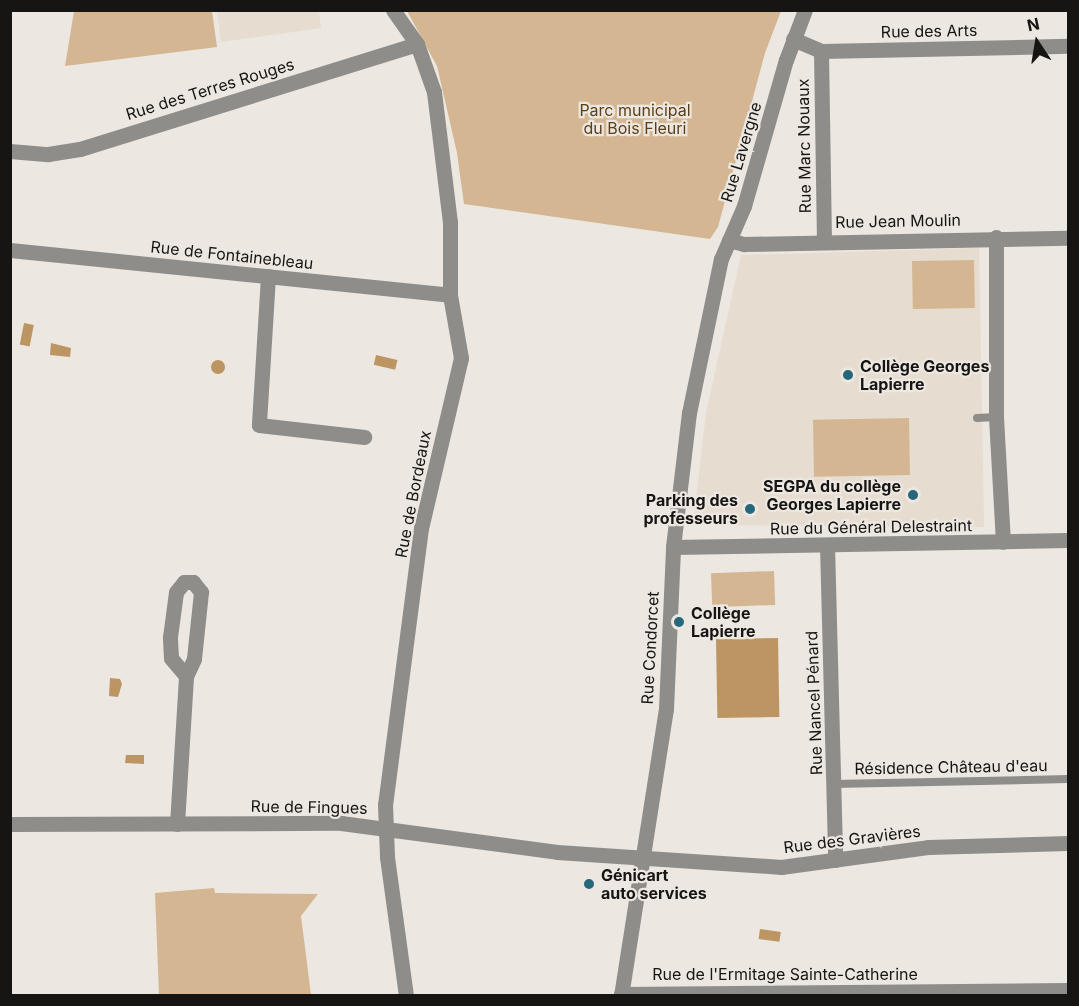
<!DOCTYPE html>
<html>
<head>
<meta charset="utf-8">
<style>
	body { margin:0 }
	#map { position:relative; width:1079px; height:1006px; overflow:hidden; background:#ece7e1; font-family:Inter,sans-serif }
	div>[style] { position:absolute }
	.built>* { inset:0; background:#e6dccf }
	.green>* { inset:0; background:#d4b792; transform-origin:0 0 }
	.water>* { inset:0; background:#bd9562; transform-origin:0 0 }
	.round { border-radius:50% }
	.service>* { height:8px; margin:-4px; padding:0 4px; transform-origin:4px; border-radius:4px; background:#8f8d8a }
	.minor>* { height:15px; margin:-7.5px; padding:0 7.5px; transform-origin:7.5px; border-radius:7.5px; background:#8f8d8a }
	.dots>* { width:16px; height:16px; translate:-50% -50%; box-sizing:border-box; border:3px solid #ece7e1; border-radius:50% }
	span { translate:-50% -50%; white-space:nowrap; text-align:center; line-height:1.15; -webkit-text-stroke:4.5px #ece7e1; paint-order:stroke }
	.street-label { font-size:16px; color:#171513 }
	.park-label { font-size:16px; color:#5b3f16 }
	.poi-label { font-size:16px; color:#171513; font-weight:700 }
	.left { translate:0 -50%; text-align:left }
	.right { translate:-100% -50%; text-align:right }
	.frame { position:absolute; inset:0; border:12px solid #171513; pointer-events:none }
	.north { position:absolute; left:1007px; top:12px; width:60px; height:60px; -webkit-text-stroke:4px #ece7e1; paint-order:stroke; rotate:348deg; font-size:16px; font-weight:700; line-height:24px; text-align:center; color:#171513 }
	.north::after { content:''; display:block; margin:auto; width:21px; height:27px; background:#171513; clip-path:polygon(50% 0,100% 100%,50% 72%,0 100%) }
</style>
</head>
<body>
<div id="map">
	<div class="built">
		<div style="clip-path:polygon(217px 11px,319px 11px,321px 28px,221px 42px)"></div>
		<div style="clip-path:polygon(979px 248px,984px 527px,693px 525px,706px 413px,741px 255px)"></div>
	</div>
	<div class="green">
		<div style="clip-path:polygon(74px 11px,212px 11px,217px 47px,65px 66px)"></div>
		<div style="clip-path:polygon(407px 11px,781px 11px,765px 53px,718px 227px,710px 239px,464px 204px,457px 153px,437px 66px)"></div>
		<div style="left:974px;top:260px;width:48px;height:62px;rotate:89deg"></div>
		<div style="left:909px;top:418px;width:57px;height:96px;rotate:89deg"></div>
		<div style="left:774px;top:571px;width:34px;height:63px;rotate:88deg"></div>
		<div style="clip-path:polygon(214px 888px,215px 893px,318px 894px,301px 916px,311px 995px,159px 995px,155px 893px)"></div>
	</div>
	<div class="water">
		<div style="left:24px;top:323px;width:10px;height:22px;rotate:11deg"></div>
		<div style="clip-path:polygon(51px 343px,71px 348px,70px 357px,50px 355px)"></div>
		<div style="left:376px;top:355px;width:22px;height:10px;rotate:13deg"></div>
		<div class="round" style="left:211px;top:360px;width:14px;height:14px"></div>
		<div style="left:778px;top:638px;width:79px;height:62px;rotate:89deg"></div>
		<div style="clip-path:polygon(110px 678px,120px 679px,122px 684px,118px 697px,109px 696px)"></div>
		<div style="clip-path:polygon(126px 755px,144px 755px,144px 764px,125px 763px)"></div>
		<div style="left:760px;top:929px;width:21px;height:10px;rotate:8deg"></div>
	</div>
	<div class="service">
		<div style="left:977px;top:418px;width:19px;rotate:-3deg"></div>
		<div style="left:834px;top:784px;width:234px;rotate:-1.2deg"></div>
	</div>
	<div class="minor">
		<div style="left:393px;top:10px;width:42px;rotate:54.8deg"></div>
		<div style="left:417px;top:44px;width:51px;rotate:70.5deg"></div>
		<div style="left:434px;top:92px;width:131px;rotate:83deg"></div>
		<div style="left:450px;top:222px;width:73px;rotate:90deg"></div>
		<div style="left:450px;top:295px;width:64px;rotate:80.1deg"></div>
		<div style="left:461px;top:358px;width:175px;rotate:103.2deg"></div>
		<div style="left:421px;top:528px;width:278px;rotate:97.4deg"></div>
		<div style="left:385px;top:804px;width:53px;rotate:87.8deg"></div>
		<div style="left:387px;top:857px;width:140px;rotate:82.2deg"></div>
		<div style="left:793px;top:39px;width:30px;rotate:23deg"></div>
		<div style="left:821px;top:51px;width:247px;rotate:-1.2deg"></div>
		<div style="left:821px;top:51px;width:189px;rotate:89.1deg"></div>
		<div style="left:10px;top:151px;width:38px;rotate:5deg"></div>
		<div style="left:48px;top:154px;width:32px;rotate:-9deg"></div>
		<div style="left:80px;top:149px;width:353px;rotate:-17.3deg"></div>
		<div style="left:996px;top:237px;width:180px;rotate:90deg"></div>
		<div style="left:996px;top:417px;width:125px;rotate:86.8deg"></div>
		<div style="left:729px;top:240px;width:16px;rotate:15deg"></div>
		<div style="left:744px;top:244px;width:324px;rotate:-1.1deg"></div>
		<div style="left:10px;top:250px;width:442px;rotate:5.8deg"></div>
		<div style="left:268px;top:276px;width:149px;rotate:93.5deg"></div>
		<div style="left:259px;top:425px;width:106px;rotate:6.5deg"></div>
		<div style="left:827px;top:545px;width:315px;rotate:88.5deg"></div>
		<div style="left:673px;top:547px;width:395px;rotate:-1deg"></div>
		<div style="left:10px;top:824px;width:331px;rotate:-0.2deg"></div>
		<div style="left:341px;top:823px;width:218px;rotate:7.6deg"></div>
		<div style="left:557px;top:852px;width:225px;rotate:3.8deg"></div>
		<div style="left:781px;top:867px;width:148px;rotate:-7.7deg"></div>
		<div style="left:928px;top:847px;width:140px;rotate:-1.6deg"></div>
		<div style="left:177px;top:824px;width:148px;rotate:-86.5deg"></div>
		<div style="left:186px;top:676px;width:23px;rotate:-130deg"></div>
		<div style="left:171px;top:658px;width:21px;rotate:-93deg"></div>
		<div style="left:170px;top:637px;width:45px;rotate:-82.4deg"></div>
		<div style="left:176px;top:592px;width:13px;rotate:-51deg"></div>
		<div style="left:184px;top:582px;width:9px"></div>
		<div style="left:193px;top:582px;width:13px;rotate:51deg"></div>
		<div style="left:201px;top:592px;width:67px;rotate:96deg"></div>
		<div style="left:194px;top:659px;width:19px;rotate:115deg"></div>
		<div style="left:621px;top:994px;width:447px;rotate:-0.5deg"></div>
		<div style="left:621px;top:996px;width:291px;rotate:-81.1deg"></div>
		<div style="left:666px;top:709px;width:162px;rotate:-87.5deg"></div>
		<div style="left:673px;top:547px;width:135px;rotate:-83.2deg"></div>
		<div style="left:689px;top:413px;width:157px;rotate:-78.3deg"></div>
		<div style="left:721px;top:259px;width:58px;rotate:-66.5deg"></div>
		<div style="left:744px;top:206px;width:152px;rotate:-74deg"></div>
		<div style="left:786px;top:60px;width:53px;rotate:-69.2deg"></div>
	</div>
	<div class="dots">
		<div style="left:848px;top:375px;background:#27677c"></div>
		<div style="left:913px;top:495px;background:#27677c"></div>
		<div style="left:750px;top:509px;background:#27677c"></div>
		<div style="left:679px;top:622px;background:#27677c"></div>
		<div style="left:589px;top:884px;background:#27677c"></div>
	</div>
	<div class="street-label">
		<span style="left:929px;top:31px;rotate:-1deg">Rue des Arts</span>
		<span style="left:210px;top:89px;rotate:-17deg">Rue des Terres Rouges</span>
		<span style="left:804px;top:146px;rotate:-91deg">Rue Marc Nouaux</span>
		<span style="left:741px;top:152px;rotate:-73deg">Rue Lavergne</span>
		<span style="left:898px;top:221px;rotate:-1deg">Rue Jean Moulin</span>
		<span style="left:232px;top:255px;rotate:6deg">Rue de Fontainebleau</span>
		<span style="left:413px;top:494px;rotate:-79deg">Rue de Bordeaux</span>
		<span style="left:871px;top:527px;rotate:-1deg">Rue du Général Delestraint</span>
		<span style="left:650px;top:648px;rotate:-87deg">Rue Condorcet</span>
		<span style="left:814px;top:703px;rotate:-92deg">Rue Nancel Pénard</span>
		<span style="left:951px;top:767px;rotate:-1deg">Résidence Château d'eau</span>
		<span style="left:309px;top:807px;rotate:1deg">Rue de Fingues</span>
		<span style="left:852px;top:839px;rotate:-7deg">Rue des Gravières</span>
		<span style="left:785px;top:974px">Rue de l'Ermitage Sainte-Catherine</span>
	</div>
	<div class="park-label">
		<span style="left:635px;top:119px">Parc municipal<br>du Bois Fleuri</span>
	</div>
	<div class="poi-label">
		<span class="left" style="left:860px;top:375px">Collège Georges<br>Lapierre</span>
		<span class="right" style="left:901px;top:495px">SEGPA du collège<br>Georges Lapierre</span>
		<span class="right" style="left:738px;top:509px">Parking des<br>professeurs</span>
		<span class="left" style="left:691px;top:622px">Collège<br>Lapierre</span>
		<span class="left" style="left:601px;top:884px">Génicart<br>auto services</span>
	</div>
	<div class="frame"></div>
	<div class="north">N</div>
</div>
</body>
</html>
